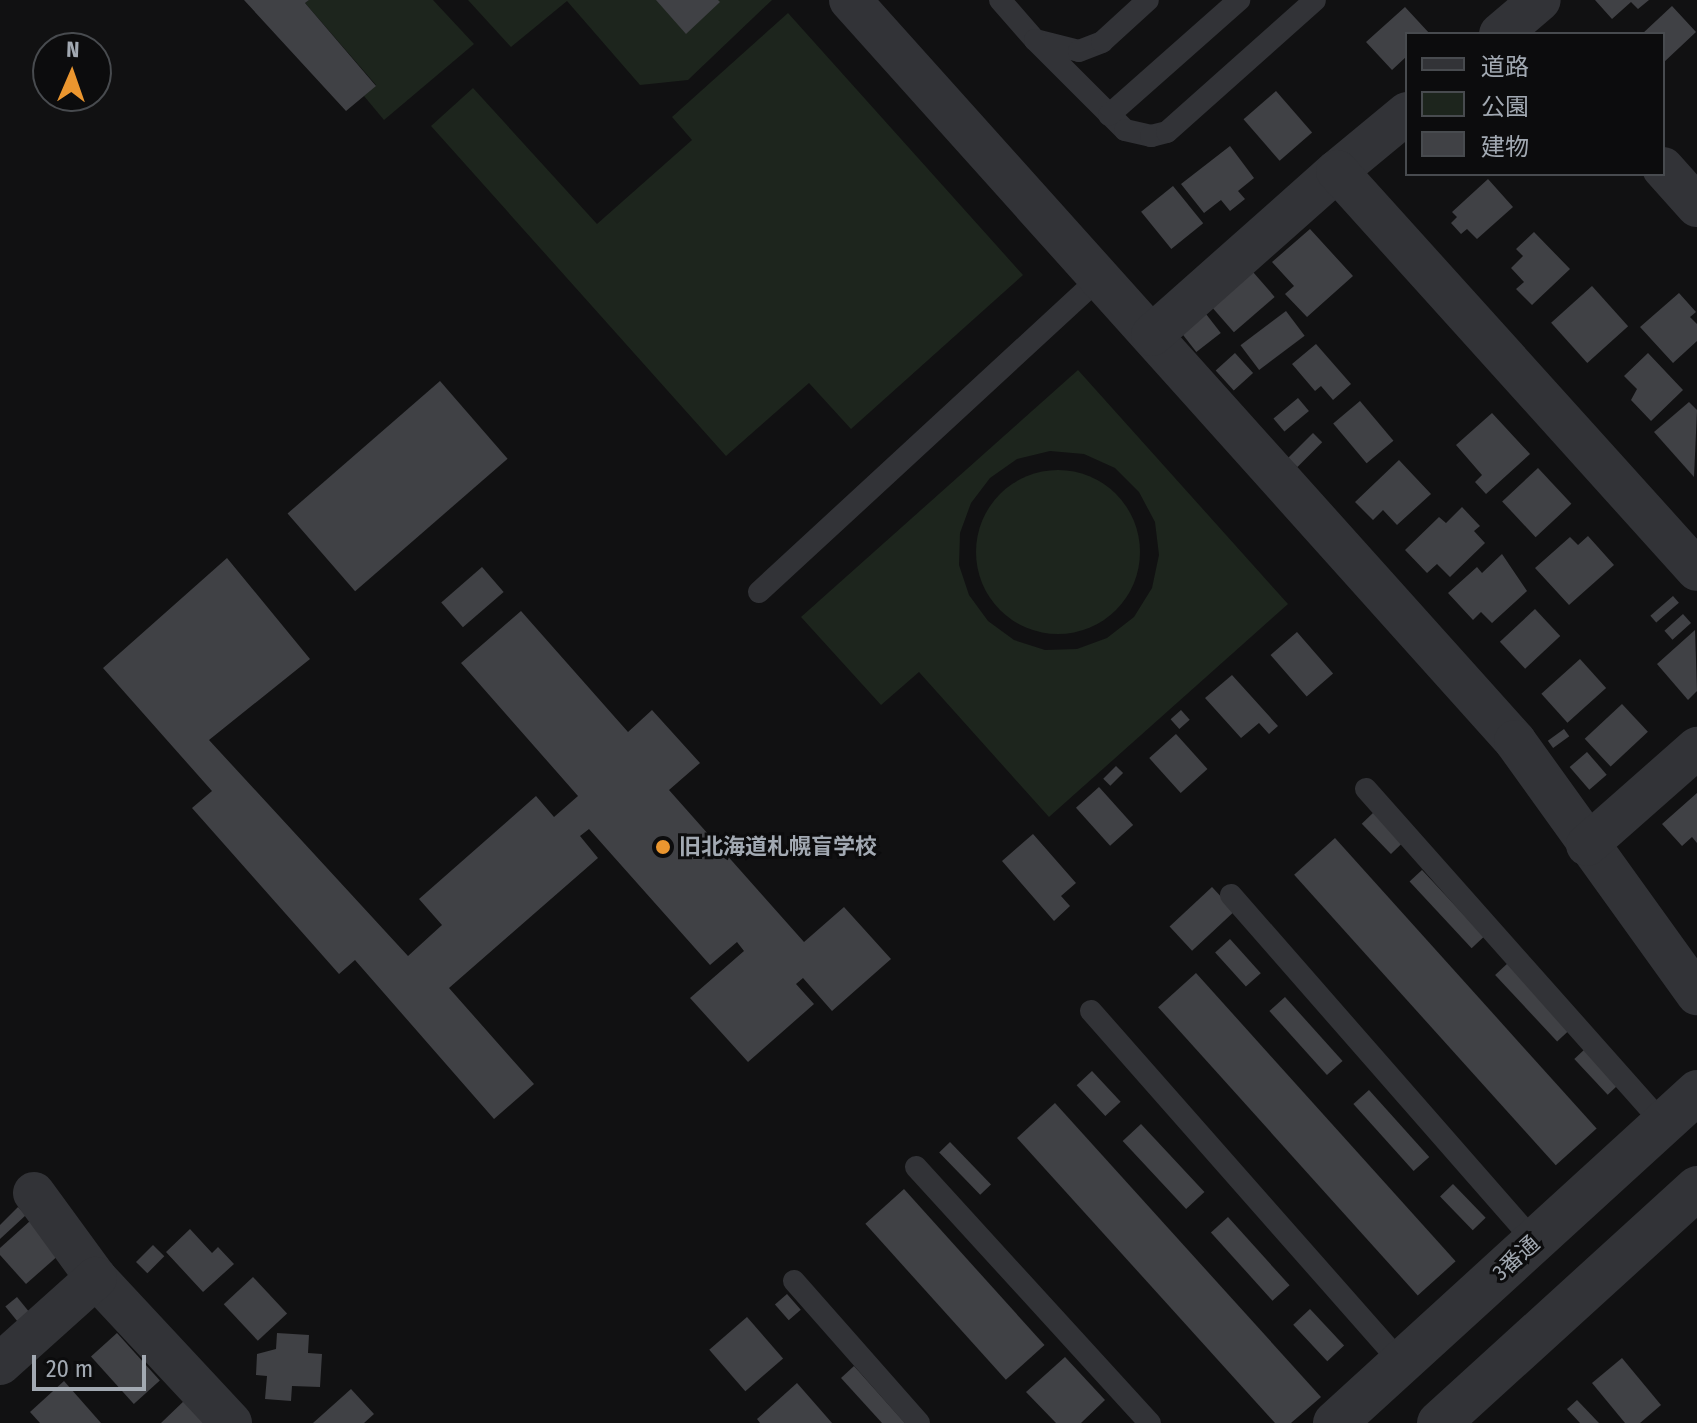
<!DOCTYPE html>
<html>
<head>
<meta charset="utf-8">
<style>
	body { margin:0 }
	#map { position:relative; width:1697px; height:1423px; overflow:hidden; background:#111112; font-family:"Fira Sans Condensed","Noto Sans JP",sans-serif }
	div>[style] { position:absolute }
	.green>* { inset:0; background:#1d251d }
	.round { border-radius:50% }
	.building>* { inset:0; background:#404145; transform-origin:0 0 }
	.service>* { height:22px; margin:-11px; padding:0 11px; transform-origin:11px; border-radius:11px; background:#323337 }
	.minor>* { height:42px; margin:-21px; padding:0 21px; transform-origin:21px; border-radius:21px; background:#323337 }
	.tertiary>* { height:44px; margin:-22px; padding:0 22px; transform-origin:22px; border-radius:22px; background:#323337 }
	.dots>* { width:22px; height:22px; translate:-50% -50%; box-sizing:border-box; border:4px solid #0c0c0d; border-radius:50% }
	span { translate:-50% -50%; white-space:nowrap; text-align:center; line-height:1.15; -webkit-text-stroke:6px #0c0c0d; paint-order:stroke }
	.poi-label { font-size:22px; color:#a2a9b2; font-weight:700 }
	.left { translate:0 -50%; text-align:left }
	.street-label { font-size:22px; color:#a2a9b2 }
	.legend { position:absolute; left:1405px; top:32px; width:260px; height:144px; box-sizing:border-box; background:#0c0c0d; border:2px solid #484b4f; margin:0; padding:10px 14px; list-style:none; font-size:24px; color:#a2a9b2 }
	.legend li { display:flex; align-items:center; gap:16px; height:40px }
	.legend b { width:40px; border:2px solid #484b4f }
	.north { position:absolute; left:32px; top:32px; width:80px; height:80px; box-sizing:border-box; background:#0c0c0d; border:2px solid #484b4f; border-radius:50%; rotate:2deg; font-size:22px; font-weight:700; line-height:32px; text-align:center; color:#a2a9b2 }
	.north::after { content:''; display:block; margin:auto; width:28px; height:36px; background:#eb962f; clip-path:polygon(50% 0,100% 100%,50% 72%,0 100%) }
	.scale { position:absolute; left:32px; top:1355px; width:114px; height:36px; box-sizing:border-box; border:4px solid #a2a9b2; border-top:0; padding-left:10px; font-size:24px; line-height:28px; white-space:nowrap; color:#a2a9b2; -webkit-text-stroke:6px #0c0c0d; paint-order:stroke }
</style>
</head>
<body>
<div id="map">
	<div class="green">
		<div style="clip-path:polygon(309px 0,433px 0,474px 44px,384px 120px,364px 96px,376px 85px,305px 3px)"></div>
		<div style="clip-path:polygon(468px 0,772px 0,688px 80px,640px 85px,567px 1px,511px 47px)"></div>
		<div style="clip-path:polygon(788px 13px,1023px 275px,851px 429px,809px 383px,726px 456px,431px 126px,473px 88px,597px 224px,692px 140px,672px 117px)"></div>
		<div style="clip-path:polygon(evenodd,1078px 370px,1288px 604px,1049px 817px,919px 672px,881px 705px,801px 617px,1078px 370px,1050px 451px,1084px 454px,1115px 468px,1139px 492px,1155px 522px,1159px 555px,1152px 588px,1134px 617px,1107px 638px,1077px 649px,1045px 650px,1014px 640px,988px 621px,969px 595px,959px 565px,960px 533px,971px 503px,990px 478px,1017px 459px,1050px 451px)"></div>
		<div class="round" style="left:976px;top:470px;width:164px;height:164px"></div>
	</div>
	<div class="building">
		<div style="clip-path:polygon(244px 0,309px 0,305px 3px,376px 86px,346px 111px)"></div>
		<div style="clip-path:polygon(656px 0,718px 0,720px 2px,686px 34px)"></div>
		<div style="clip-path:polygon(1595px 0,1649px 0,1638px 9px,1631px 2px,1612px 19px)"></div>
		<div style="clip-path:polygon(1672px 6px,1696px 32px,1663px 63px,1663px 34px,1642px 34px)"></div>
		<div style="clip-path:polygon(1405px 7px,1430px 34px,1407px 34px,1407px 56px,1392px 70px,1366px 42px)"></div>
		<div style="left:1276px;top:91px;width:55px;height:43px;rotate:49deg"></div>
		<div style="clip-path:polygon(1230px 146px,1254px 178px,1238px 191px,1245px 199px,1230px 211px,1221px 200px,1204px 213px,1181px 184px)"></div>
		<div style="clip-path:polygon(1488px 179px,1513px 207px,1477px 239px,1467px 229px,1461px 234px,1451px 223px,1457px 217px,1452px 212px)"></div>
		<div style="left:1173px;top:186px;width:48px;height:41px;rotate:51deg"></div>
		<div style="clip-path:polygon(1310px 229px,1353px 276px,1307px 317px,1285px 294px,1294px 286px,1272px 262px)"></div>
		<div style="clip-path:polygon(1534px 232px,1570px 269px,1532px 305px,1516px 289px,1524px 282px,1511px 268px,1523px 256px,1516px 249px)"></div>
		<div style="left:1253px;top:272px;width:33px;height:54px;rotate:49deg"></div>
		<div style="left:1592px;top:286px;width:54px;height:55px;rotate:48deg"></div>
		<div style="clip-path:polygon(1679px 293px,1696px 312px,1690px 317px,1697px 324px,1697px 341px,1673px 363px,1640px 327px)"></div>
		<div style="left:1286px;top:311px;width:31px;height:57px;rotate:53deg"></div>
		<div style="left:1206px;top:314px;width:24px;height:31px;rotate:52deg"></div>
		<div style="clip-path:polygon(1316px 344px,1351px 384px,1333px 400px,1321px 386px,1315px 391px,1292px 364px)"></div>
		<div style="left:1235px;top:353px;width:27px;height:26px;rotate:48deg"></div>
		<div style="clip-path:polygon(1648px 353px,1683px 390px,1651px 421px,1631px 400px,1637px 389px,1624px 376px)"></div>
		<div style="left:440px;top:381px;width:103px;height:202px;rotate:49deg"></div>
		<div style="left:1298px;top:398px;width:17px;height:32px;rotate:50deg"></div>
		<div style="left:1360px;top:401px;width:52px;height:35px;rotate:50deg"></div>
		<div style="clip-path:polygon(1689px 402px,1697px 410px,1694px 477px,1654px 432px)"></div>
		<div style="clip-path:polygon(1492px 413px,1530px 454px,1486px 494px,1475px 482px,1482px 475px,1456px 445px)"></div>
		<div style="left:1313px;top:433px;width:13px;height:35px;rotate:45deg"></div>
		<div style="clip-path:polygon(1399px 460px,1431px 494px,1397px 525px,1383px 510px,1373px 520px,1355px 502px)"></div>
		<div style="left:1538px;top:468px;width:49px;height:49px;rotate:47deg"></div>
		<div style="clip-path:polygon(1462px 507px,1480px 526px,1474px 531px,1485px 543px,1450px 577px,1437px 564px,1427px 573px,1405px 550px,1439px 517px,1446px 523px)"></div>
		<div style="clip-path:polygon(1588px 536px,1614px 565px,1569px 605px,1535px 568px,1570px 537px,1578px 545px)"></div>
		<div style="clip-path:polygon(1502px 554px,1527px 591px,1492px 623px,1481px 612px,1473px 620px,1448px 593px,1477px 567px,1482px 573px)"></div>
		<div style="clip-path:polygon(227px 558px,310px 659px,209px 740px,408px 956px,442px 925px,419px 899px,536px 796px,554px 817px,578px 796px,461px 663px,521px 611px,628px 732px,652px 710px,700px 763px,669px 790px,804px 942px,844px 907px,891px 959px,832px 1011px,803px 978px,796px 984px,814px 1004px,748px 1062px,690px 998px,744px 951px,737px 942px,710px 965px,589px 829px,580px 836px,598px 858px,449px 988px,534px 1084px,494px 1119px,355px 960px,339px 974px,192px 808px,212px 791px,103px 668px)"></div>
		<div style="left:482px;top:567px;width:33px;height:54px;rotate:49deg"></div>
		<div style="left:1673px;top:596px;width:9px;height:30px;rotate:49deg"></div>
		<div style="left:1535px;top:609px;width:37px;height:48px;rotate:47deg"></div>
		<div style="left:1683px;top:614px;width:12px;height:25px;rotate:48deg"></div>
		<div style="clip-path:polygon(1695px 630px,1697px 691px,1688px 700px,1657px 664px)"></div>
		<div style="left:1297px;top:632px;width:55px;height:35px;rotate:49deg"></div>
		<div style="left:1580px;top:659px;width:39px;height:52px;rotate:48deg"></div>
		<div style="clip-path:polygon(1232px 675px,1278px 726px,1269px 734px,1259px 723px,1241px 738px,1205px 698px)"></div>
		<div style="left:1622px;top:704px;width:38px;height:51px;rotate:47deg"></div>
		<div style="left:1181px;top:710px;width:13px;height:14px;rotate:48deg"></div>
		<div style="left:1564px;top:729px;width:9px;height:20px;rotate:54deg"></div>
		<div style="left:1176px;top:734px;width:47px;height:36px;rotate:48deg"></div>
		<div style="left:1587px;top:752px;width:30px;height:23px;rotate:49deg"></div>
		<div style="left:1116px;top:766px;width:10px;height:18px;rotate:45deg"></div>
		<div style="left:1099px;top:787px;width:51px;height:31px;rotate:48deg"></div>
		<div style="clip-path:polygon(1697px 793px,1697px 843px,1692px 837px,1682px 846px,1662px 824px)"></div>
		<div style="left:1374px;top:812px;width:42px;height:17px;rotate:46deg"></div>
		<div style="clip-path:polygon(1033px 834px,1076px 883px,1061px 896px,1070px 906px,1054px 921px,1002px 861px)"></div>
		<div style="left:1335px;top:838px;width:391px;height:55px;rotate:48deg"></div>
		<div style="left:1422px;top:870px;width:91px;height:17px;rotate:47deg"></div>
		<div style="left:1212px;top:887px;width:33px;height:58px;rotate:47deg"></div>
		<div style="left:1230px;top:939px;width:46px;height:20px;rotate:48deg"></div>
		<div style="left:1509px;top:962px;width:91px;height:19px;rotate:47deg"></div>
		<div style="left:1196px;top:973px;width:388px;height:51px;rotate:48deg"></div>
		<div style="left:1285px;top:997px;width:86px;height:21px;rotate:48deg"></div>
		<div style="left:1586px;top:1048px;width:49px;height:16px;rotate:47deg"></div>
		<div style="left:1092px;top:1071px;width:42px;height:21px;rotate:47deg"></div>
		<div style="left:1369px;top:1090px;width:90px;height:21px;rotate:48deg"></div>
		<div style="clip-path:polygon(1055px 1103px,1321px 1397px,1291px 1423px,1275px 1423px,1017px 1138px)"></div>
		<div style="left:1141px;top:1124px;width:93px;height:25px;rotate:47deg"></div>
		<div style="left:950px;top:1142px;width:59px;height:15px;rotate:46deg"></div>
		<div style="left:1453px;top:1184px;width:47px;height:18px;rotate:46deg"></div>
		<div style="left:904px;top:1189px;width:210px;height:52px;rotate:48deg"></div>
		<div style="clip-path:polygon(18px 1207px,26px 1215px,0 1239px,0 1225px)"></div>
		<div style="left:1228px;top:1217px;width:92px;height:23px;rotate:48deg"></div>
		<div style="clip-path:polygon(30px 1221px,60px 1254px,26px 1284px,0 1255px,0 1248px)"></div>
		<div style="clip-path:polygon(190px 1229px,212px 1253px,218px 1247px,234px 1264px,203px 1292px,166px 1252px)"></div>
		<div style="left:153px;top:1245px;width:16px;height:24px;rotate:45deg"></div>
		<div style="left:253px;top:1277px;width:50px;height:40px;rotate:47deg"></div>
		<div style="left:787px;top:1294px;width:21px;height:16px;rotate:49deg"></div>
		<div style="left:17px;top:1297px;width:22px;height:15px;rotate:51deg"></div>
		<div style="left:1310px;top:1309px;width:50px;height:23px;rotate:47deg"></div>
		<div style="left:747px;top:1317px;width:55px;height:50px;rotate:49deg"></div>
		<div style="left:117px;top:1333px;width:64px;height:35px;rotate:48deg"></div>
		<div style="clip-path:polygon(277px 1333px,309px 1335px,308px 1353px,322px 1354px,320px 1387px,292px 1386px,291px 1401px,265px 1399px,267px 1376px,256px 1375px,257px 1354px,276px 1349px)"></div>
		<div style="clip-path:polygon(1065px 1357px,1105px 1400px,1081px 1423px,1056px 1423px,1026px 1392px)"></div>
		<div style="clip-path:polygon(1622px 1358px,1661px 1405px,1640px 1423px,1625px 1423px,1592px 1383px)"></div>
		<div style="clip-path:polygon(854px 1366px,905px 1423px,882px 1423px,841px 1378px)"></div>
		<div style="clip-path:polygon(64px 1381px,101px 1423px,40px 1423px,30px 1412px)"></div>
		<div style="clip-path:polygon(797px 1383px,832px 1423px,760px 1423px,757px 1419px)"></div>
		<div style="clip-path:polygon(351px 1389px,374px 1414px,364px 1423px,313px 1423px)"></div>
		<div style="clip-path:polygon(187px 1398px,210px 1423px,161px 1423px)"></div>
		<div style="clip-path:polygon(1577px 1400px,1599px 1423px,1580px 1423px,1567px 1409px)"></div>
	</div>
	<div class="service">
		<div style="left:1000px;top:0;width:53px;rotate:48.8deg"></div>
		<div style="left:1035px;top:40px;width:45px;rotate:14deg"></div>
		<div style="left:1079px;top:51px;width:25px;rotate:-21deg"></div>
		<div style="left:1102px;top:42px;width:62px;rotate:-42.4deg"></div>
		<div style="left:1035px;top:40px;width:127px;rotate:45deg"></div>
		<div style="left:1125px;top:130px;width:27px;rotate:13deg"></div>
		<div style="left:1151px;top:136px;width:16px;rotate:-14deg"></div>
		<div style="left:1167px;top:132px;width:198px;rotate:-41.7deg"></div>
		<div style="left:1109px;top:115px;width:174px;rotate:-41.5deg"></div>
		<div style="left:759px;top:592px;width:464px;rotate:-42.7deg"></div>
		<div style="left:1366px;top:789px;width:447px;rotate:48.4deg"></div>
		<div style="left:1231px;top:895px;width:460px;rotate:48.8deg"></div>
		<div style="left:1091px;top:1011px;width:469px;rotate:48.6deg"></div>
		<div style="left:916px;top:1167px;width:347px;rotate:47.6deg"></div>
		<div style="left:794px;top:1281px;width:189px;rotate:48.6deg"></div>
	</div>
	<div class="minor">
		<div style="left:850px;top:0;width:996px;rotate:48.09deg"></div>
		<div style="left:1515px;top:741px;width:312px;rotate:54.3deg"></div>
		<div style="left:1500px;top:34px;width:52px;rotate:-40.4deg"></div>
		<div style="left:1663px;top:168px;width:51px;rotate:48.2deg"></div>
		<div style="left:1337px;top:171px;width:91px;rotate:-39.6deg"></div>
		<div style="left:1152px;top:335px;width:247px;rotate:-41.6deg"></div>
		<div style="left:1337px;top:171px;width:537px;rotate:47.94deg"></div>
		<div style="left:1587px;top:845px;width:147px;rotate:-41.4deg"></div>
		<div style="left:34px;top:1193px;width:105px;rotate:53.9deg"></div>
		<div style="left:96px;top:1278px;width:198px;rotate:47deg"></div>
		<div style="left:0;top:1364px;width:129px;rotate:-41.9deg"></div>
	</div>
	<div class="tertiary">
		<div style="left:1335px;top:1423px;width:491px;rotate:-42.4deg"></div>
		<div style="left:1439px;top:1423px;width:349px;rotate:-42.3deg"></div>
	</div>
	<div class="dots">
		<div style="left:663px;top:847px;background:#eb962f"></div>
	</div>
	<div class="poi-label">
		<span class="left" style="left:679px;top:847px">旧北海道札幌盲学校</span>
	</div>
	<div class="street-label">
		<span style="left:1516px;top:1258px;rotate:-42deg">3番通</span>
	</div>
	<ul class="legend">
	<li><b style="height:10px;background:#323337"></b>道路</li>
	<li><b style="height:22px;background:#1d251d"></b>公園</li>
	<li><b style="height:22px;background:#404145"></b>建物</li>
	</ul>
	<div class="north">N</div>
	<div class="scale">20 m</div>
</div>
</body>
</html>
